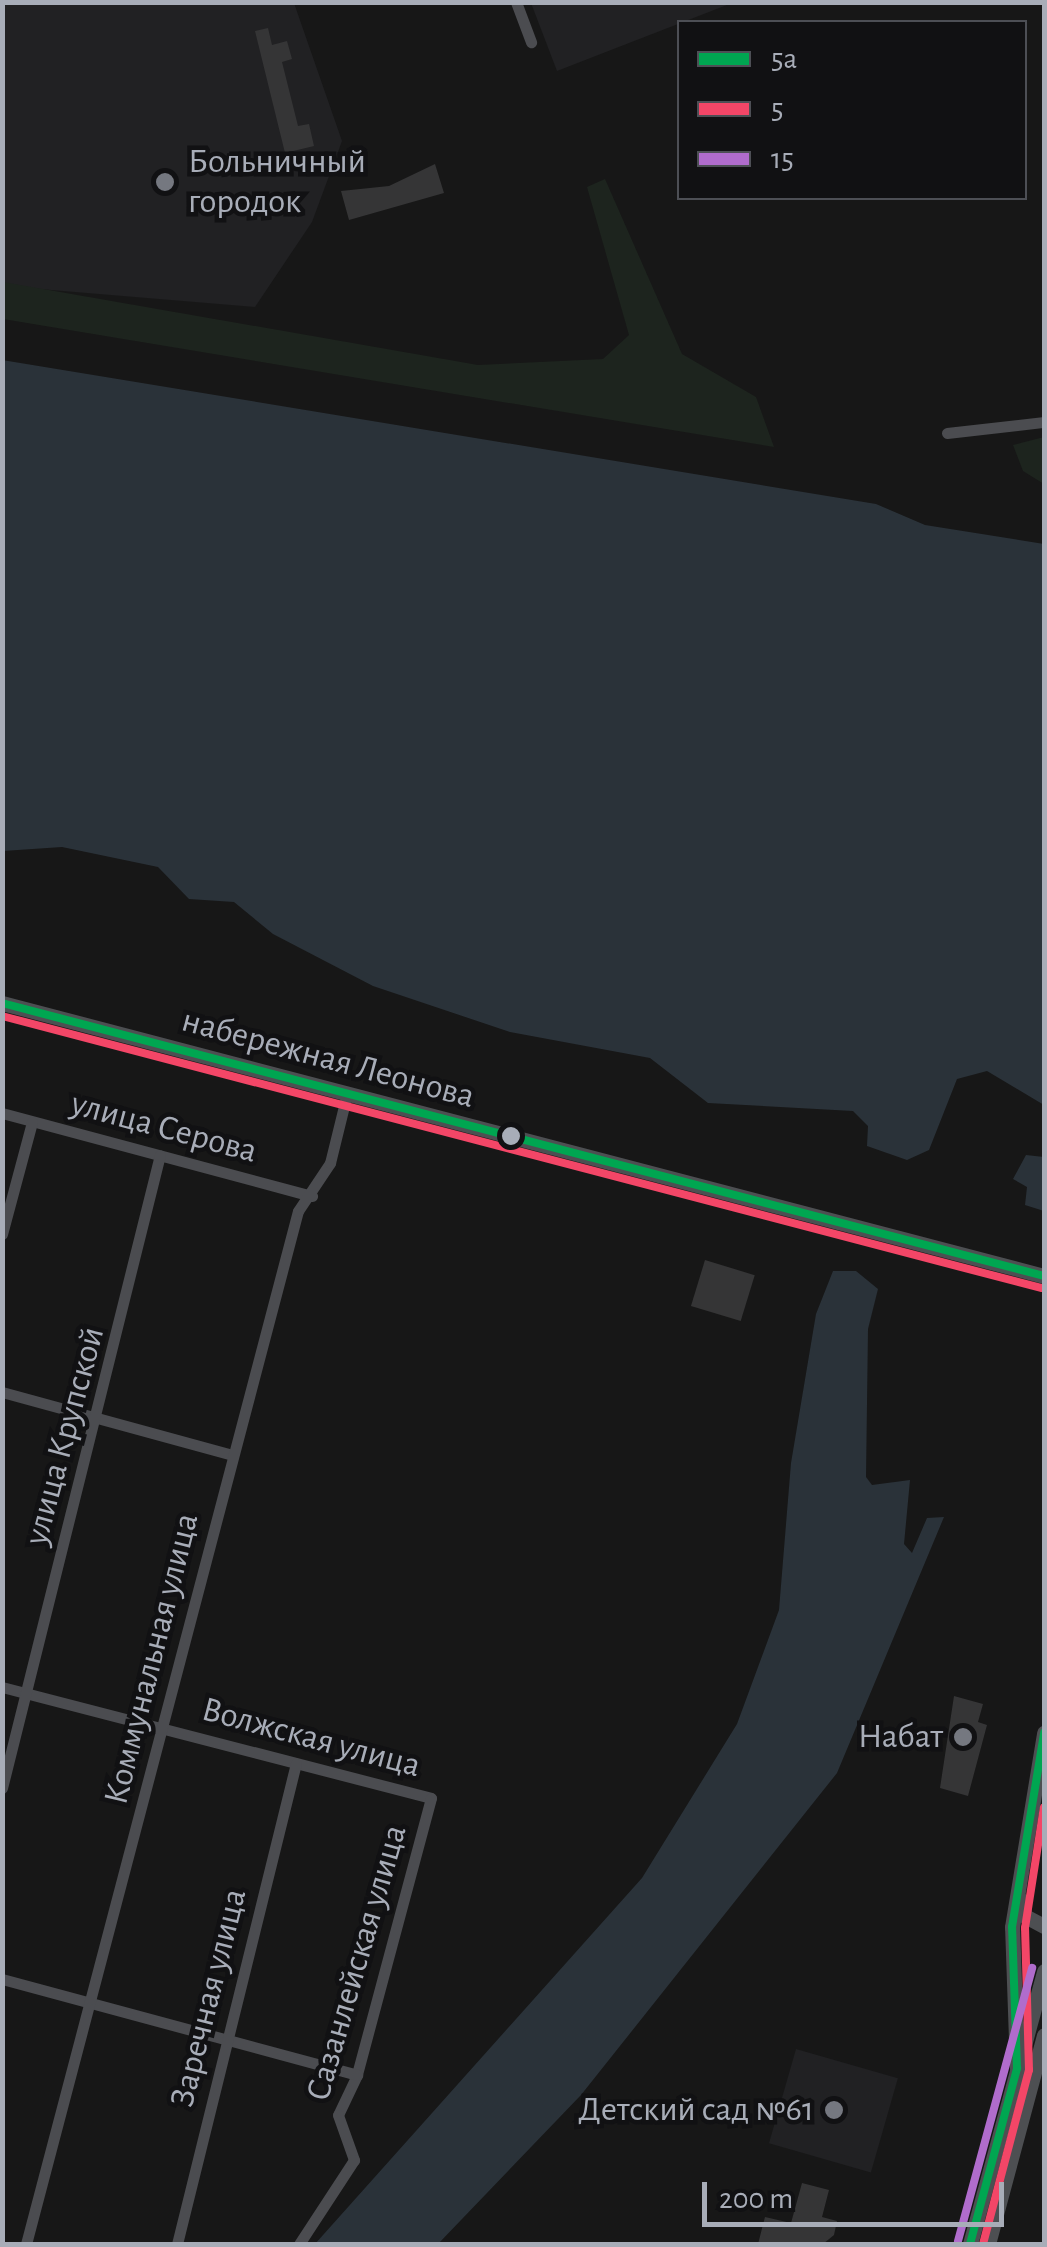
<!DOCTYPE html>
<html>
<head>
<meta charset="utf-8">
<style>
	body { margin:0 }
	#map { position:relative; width:1047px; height:2247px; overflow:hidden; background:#171717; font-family:"Alegreya Sans",sans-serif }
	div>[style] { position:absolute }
	.built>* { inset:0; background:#212123; transform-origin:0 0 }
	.green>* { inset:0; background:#1d241e }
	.water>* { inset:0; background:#2a3239 }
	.building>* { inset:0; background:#353536; transform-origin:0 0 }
	.minor>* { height:11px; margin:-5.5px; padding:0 5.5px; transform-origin:5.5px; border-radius:5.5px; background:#4b4c50 }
	.major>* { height:15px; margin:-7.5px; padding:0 7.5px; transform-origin:7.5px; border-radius:7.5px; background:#4d4f52 }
	.bus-1>* { height:8px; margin:-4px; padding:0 4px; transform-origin:4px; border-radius:4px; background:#00a651 }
	.bus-2>* { height:8px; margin:-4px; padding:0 4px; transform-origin:4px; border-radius:4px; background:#f34667 }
	.bus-3>* { height:8px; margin:-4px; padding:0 4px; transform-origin:4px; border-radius:4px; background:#b06ccc }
	.dots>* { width:28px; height:28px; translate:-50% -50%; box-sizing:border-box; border:5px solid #111113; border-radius:50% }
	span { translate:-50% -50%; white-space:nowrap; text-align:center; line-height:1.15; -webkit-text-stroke:9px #111113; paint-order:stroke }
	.poi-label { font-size:35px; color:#a8adb8 }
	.left { translate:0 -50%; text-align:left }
	.right { translate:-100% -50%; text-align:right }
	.street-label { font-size:35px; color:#a8adb8 }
	.frame { position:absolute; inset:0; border:5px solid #a8adb8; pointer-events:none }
	.legend { position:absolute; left:677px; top:20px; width:350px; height:180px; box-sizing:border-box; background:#111113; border:2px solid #4d4f55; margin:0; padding:12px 18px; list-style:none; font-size:30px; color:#a8adb8 }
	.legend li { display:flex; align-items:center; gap:20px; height:50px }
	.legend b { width:50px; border:2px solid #4d4f55 }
	.scale { position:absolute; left:702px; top:2182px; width:302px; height:45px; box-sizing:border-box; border:5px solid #a8adb8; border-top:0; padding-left:12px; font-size:30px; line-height:35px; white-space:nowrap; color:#a8adb8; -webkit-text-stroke:8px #111113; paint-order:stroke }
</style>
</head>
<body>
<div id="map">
	<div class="built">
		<div style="clip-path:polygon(2px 3px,294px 3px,342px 141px,312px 222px,255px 307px,3px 286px)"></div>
		<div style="clip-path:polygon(531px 3px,531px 2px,732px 3px,557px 71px)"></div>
		<div style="left:796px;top:2049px;width:106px;height:98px;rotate:16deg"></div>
	</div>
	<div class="green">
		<div style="clip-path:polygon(605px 179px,682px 354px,756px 397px,774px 447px,3px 319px,3px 282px,478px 365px,603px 359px,629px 335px,587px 187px)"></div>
		<div style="clip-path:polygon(1044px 437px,1044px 484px,1023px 471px,1013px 445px)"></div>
	</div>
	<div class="water">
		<div style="clip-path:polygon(2px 360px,876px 504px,925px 525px,1044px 544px,1044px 1105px,987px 1071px,957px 1079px,929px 1150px,907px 1160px,867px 1146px,868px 1126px,853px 1111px,708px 1103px,650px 1058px,510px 1032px,373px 986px,273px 934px,234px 902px,189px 899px,158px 867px,62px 847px,3px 851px)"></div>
		<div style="clip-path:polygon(1026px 1155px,1044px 1157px,1044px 1211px,1025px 1205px,1027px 1187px,1013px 1179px)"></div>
		<div style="clip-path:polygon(833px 1271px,856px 1271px,878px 1289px,868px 1329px,866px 1477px,872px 1485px,910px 1480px,904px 1544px,912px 1553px,927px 1518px,944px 1517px,837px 1773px,581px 2095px,438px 2244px,315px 2244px,642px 1878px,737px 1724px,779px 1610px,791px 1463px,816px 1314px)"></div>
	</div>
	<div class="building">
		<div style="clip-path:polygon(268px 28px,272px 45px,287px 41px,292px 59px,282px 62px,298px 126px,309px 124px,314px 146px,285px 153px,255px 31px)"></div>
		<div style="clip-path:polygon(435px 164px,444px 193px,349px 220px,341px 191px,389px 186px)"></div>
		<div style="left:705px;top:1260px;width:52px;height:48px;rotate:17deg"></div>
		<div style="clip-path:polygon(954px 1696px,983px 1704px,978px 1722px,987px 1725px,968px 1796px,940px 1788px)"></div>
		<div style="clip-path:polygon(802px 2183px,829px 2190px,822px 2217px,837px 2221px,834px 2235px,823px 2244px,758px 2244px,765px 2217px,791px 2223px)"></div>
	</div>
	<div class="minor">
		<div style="left:516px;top:2px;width:43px;rotate:69.4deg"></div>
		<div style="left:947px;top:433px;width:98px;rotate:-6.5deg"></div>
		<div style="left:2px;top:1113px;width:321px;rotate:15deg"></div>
		<div style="left:2px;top:1234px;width:116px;rotate:-75deg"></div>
		<div style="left:2px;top:1392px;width:239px;rotate:15.3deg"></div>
		<div style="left:2px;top:1687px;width:443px;rotate:14.5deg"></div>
		<div style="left:431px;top:1798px;width:287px;rotate:105deg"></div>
		<div style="left:357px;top:2075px;width:44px;rotate:115.4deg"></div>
		<div style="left:338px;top:2115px;width:48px;rotate:70.4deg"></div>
		<div style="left:354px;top:2160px;width:100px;rotate:123.2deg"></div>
		<div style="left:2px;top:1788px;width:652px;rotate:-75.99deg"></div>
		<div style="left:2px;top:1979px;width:368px;rotate:15.1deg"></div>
		<div style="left:26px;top:2244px;width:1068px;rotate:-75.25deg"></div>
		<div style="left:298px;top:1211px;width:58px;rotate:-56.3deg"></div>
		<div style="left:330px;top:1163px;width:71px;rotate:-76.2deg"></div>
		<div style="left:177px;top:2244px;width:495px;rotate:-76.1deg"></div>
	</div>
	<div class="major">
		<div style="left:2px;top:1003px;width:1077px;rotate:14.68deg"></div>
		<div style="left:1021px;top:1900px;width:16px;rotate:76deg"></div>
		<div style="left:1025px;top:1916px;width:21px;rotate:28deg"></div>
		<div style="left:1017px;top:2068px;width:141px;rotate:-92deg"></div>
		<div style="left:1012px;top:1927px;width:197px;rotate:-80.6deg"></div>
		<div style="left:970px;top:2244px;width:283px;rotate:-74.8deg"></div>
		<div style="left:988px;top:2244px;width:216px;rotate:-75deg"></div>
	</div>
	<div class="bus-1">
		<div style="left:2px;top:1003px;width:1077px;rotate:14.68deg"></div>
		<div style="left:970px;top:2244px;width:182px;rotate:-75deg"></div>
		<div style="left:1017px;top:2068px;width:141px;rotate:-92deg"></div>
		<div style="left:1012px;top:1927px;width:197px;rotate:-80.6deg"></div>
	</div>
	<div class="bus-2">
		<div style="left:2px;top:1016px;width:1074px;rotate:14.67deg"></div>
		<div style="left:983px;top:2244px;width:180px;rotate:-75.2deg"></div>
		<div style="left:1029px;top:2070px;width:142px;rotate:-91.6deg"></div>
		<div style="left:1025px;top:1928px;width:122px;rotate:-81.1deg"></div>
	</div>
	<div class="bus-3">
		<div style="left:958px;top:2241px;width:283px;rotate:-74.8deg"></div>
	</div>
	<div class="dots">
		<div style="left:165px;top:182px;background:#757880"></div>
		<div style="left:511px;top:1136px;background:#a8adb8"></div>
		<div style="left:963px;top:1737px;background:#757880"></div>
		<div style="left:834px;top:2110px;background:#757880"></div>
	</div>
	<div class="poi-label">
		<span class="left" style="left:188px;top:182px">Больничный<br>городок</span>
		<span class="right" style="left:943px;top:1737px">Набат</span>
		<span class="right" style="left:814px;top:2110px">Детский сад №61</span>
	</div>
	<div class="street-label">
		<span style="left:328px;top:1059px;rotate:15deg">набережная Леонова</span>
		<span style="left:164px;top:1128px;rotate:15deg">улица Серова</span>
		<span style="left:65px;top:1436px;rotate:-75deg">улица Крупской</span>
		<span style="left:152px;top:1659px;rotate:-76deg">Коммунальная улица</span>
		<span style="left:311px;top:1738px;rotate:15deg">Волжская улица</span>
		<span style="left:357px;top:1963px;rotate:-74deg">Сазанлейская улица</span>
		<span style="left:209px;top:1998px;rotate:-76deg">Заречная улица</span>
	</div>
	<div class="frame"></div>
	<ul class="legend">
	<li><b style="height:12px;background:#00a651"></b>5а</li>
	<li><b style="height:12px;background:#f34667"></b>5</li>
	<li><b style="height:12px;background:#b06ccc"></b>15</li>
	</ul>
	<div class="scale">200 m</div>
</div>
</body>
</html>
